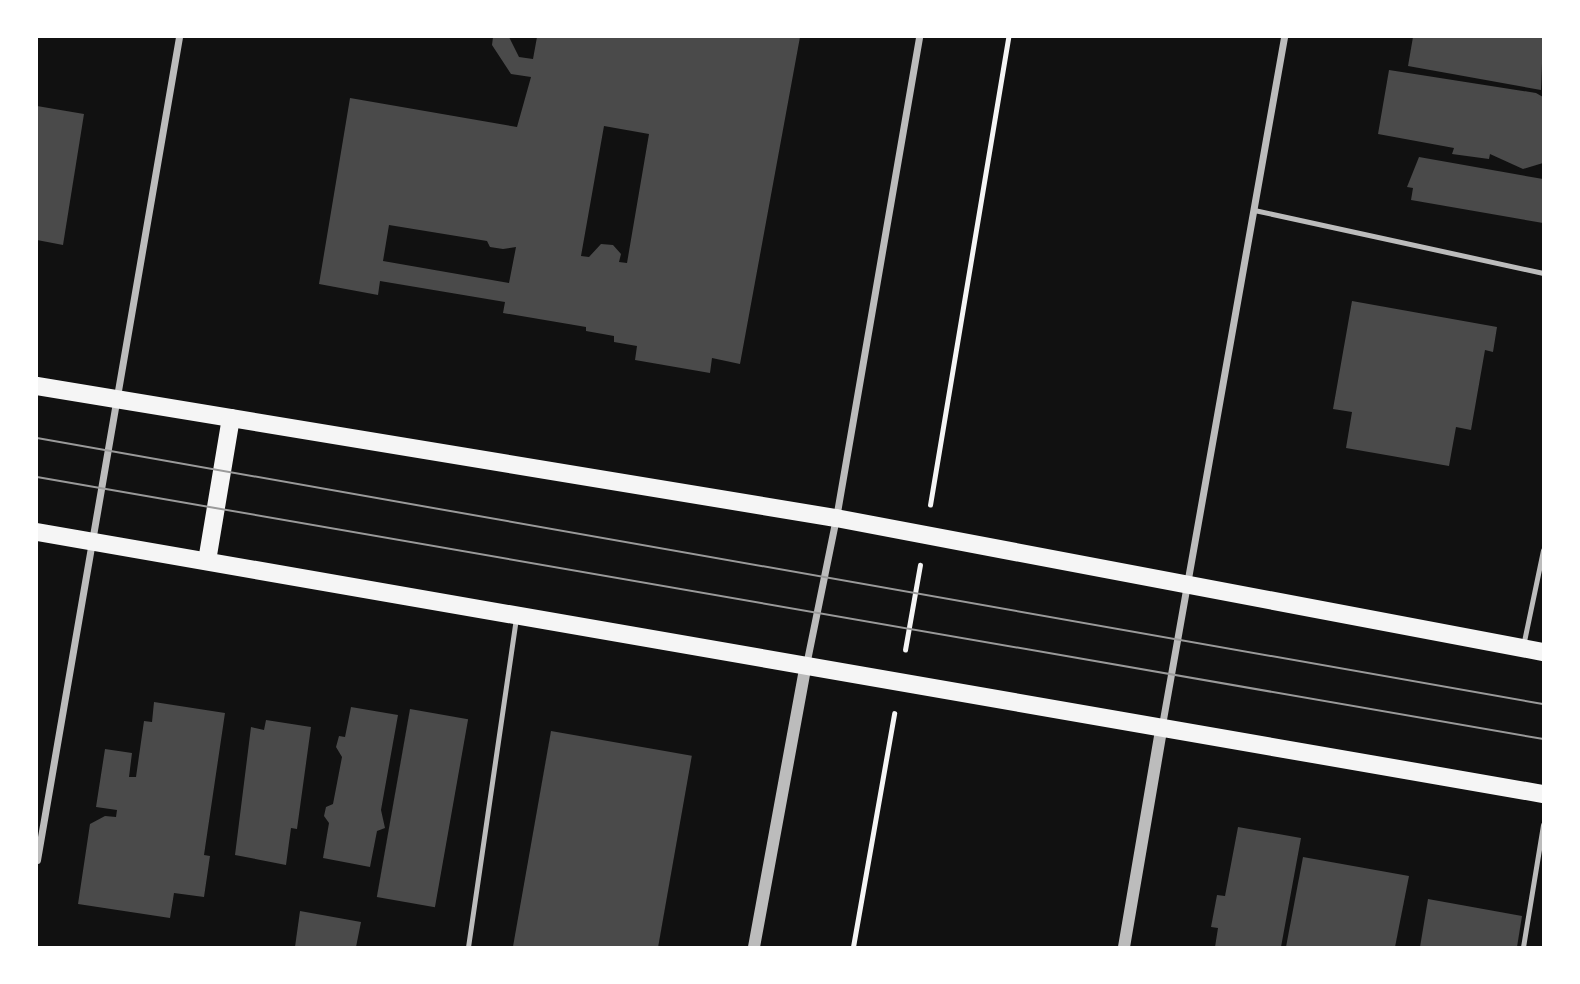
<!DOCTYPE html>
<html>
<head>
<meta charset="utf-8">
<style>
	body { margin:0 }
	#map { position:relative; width:1580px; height:984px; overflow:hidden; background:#111; font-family:Barlow,sans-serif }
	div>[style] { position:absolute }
	.building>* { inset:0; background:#4a4a4a; transform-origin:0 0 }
	.path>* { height:4.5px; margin:-2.25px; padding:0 2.25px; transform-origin:2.25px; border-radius:2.25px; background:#f5f5f5 }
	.service>* { height:5px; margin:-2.5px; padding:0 2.5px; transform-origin:2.5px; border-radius:2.5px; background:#bcbcbc }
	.minor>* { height:7px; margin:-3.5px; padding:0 3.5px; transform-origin:3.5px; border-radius:3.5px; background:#bcbcbc }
	.tertiary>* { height:12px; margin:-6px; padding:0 6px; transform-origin:6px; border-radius:6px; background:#bcbcbc }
	.primary>* { height:18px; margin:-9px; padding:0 9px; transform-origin:9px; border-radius:9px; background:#f5f5f5 }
	.tram>* { height:2px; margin:-1px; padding:0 1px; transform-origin:1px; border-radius:1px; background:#9a9a9a }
	span { translate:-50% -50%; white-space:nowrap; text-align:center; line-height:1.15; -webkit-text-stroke:7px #fff; paint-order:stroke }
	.frame { position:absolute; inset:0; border:38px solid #fff; pointer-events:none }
</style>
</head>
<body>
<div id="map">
	<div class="building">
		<div style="clip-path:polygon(evenodd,493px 37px,509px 37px,519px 57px,533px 59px,537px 37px,800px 37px,740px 364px,712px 358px,710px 373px,635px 360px,637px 346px,614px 342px,614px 336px,586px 331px,586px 327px,503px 313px,505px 302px,380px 281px,378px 295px,319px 284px,350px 98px,517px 127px,531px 77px,511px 74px,492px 45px,493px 37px,604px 126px,649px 134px,627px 263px,619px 262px,621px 254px,613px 245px,601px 244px,589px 257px,581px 256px,604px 126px,493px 37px,389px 225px,487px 241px,490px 247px,503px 249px,516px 247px,509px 283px,383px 261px,389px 225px)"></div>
		<div style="clip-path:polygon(1413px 37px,1543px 37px,1541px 90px,1408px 66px)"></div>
		<div style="clip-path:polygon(1389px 70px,1536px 93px,1543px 97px,1543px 163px,1523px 169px,1490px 154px,1489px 159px,1452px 154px,1454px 148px,1378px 134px)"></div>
		<div style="clip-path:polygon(37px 106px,84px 114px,63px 245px,37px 240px)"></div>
		<div style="clip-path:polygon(1419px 157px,1543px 179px,1543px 223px,1411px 200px,1413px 188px,1407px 187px)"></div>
		<div style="clip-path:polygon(1352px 301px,1497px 327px,1493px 352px,1485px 350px,1471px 430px,1456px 427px,1449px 466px,1346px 448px,1352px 412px,1333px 409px)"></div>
		<div style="clip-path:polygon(154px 702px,225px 713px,204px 855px,210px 856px,204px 897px,174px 893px,170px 918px,78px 904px,90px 824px,105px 816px,116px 817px,117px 810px,96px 807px,105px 749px,132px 753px,129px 777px,136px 777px,144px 721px,152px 722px)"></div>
		<div style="clip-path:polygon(351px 707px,398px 715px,381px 810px,385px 828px,377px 831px,370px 867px,323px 858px,329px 823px,324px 816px,326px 807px,333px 804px,342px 757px,336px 747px,339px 736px,345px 737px)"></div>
		<div style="left:410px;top:709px;width:59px;height:191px;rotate:10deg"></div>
		<div style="clip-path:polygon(266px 720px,311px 727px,297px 829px,291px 828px,286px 865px,235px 855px,251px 727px,264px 730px)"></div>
		<div style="left:551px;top:731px;width:143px;height:219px;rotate:10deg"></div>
		<div style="clip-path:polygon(1238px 827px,1301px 838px,1281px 947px,1215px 947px,1218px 928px,1211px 927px,1217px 895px,1225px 896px)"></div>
		<div style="clip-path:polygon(1303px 857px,1409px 876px,1395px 947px,1286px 947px)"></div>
		<div style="clip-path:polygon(1428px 899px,1522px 916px,1517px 947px,1420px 947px)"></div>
		<div style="clip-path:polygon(300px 911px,361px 922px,356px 947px,295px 947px)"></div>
	</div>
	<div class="path">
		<div style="left:930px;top:505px;width:474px;rotate:-80.5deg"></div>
		<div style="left:905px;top:650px;width:86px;rotate:-80deg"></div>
		<div style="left:853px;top:947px;width:237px;rotate:-80deg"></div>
	</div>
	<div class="service">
		<div style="left:1254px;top:210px;width:296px;rotate:12.3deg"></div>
		<div style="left:1523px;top:646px;width:98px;rotate:-78.2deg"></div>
		<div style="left:468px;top:947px;width:332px;rotate:-81.7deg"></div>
		<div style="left:1523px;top:947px;width:124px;rotate:-80.7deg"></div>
	</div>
	<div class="minor">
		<div style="left:806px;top:665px;width:150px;rotate:-78.5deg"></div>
		<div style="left:836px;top:518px;width:488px;rotate:-80.2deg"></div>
		<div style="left:1162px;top:725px;width:699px;rotate:-79.94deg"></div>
		<div style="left:37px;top:860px;width:835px;rotate:-80.21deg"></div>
	</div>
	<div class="tertiary">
		<div style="left:754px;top:947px;width:287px;rotate:-79.6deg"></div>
		<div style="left:1124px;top:947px;width:225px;rotate:-80.3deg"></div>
	</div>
	<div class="primary">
		<div style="left:37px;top:386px;width:810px;rotate:9.38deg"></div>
		<div style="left:836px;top:518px;width:720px;rotate:10.73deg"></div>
		<div style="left:37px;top:532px;width:1529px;rotate:9.87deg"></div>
		<div style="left:207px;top:561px;width:145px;rotate:-80.5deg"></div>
	</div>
	<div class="tram">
		<div style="left:37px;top:438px;width:1529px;rotate:10.02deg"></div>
		<div style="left:37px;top:477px;width:1529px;rotate:9.87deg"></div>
	</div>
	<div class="frame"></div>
</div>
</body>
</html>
